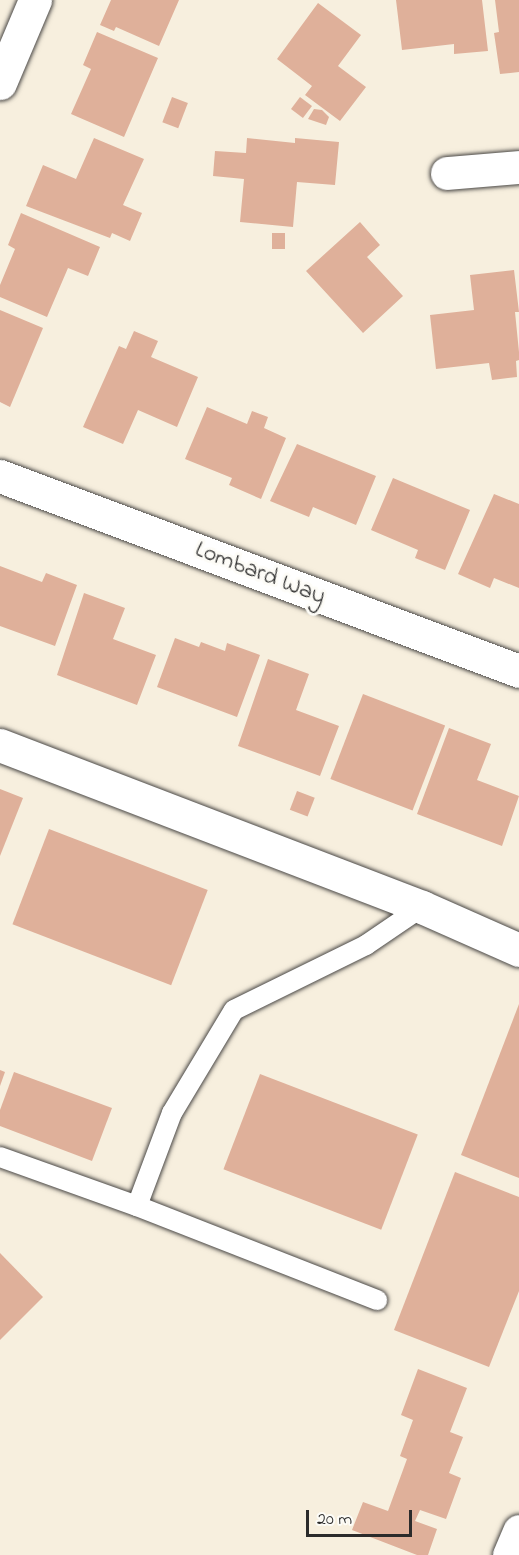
<!DOCTYPE html>
<html>
<head>
<meta charset="utf-8">
<style>
	body { margin:0 }
	#map { position:relative; width:519px; height:1555px; overflow:hidden; background:#f7efde; font-family:"Indie Flower",sans-serif }
	div>[style] { position:absolute }
	.building>* { inset:0; background:#dfb09a; transform-origin:0 0 }
	.roads { filter:drop-shadow(0 0 2px #4a4846) drop-shadow(0 0 2px #4a4846) }
	.lane>* { height:20px; margin:-10px; padding:0 10px; transform-origin:10px; border-radius:10px; background:#fff }
	.street>* { height:33px; margin:-16.5px; padding:0 16.5px; transform-origin:16.5px; border-radius:16.5px; background:#fff }
	span { translate:-50% -50%; white-space:nowrap; text-align:center; line-height:1.15; -webkit-text-stroke:6px #fdfcf7; paint-order:stroke }
	.street-label { font-size:24px; color:#2b2b2b }
	.scale { position:absolute; left:306px; top:1510px; width:106px; height:27px; box-sizing:border-box; border:3px solid #2b2b2b; border-top:0; padding-left:8px; font-size:18px; line-height:21px; white-space:nowrap; color:#2b2b2b; -webkit-text-stroke:4px #fdfcf7; paint-order:stroke }
</style>
</head>
<body>
<div id="map">
	<div class="building">
		<div style="clip-path:polygon(111px 0,179px 0,159px 46px,116px 27px,114px 31px,100px 25px)"></div>
		<div style="clip-path:polygon(396px 0,482px 0,488px 51px,454px 54px,454px 44px,402px 50px)"></div>
		<div style="clip-path:polygon(495px 0,519px 0,519px 72px,500px 74px,494px 33px,499px 32px)"></div>
		<div style="clip-path:polygon(318px 3px,361px 35px,338px 66px,366px 87px,340px 121px,305px 95px,312px 86px,277px 59px)"></div>
		<div style="clip-path:polygon(97px 32px,158px 58px,124px 137px,71px 114px,91px 69px,83px 65px)"></div>
		<div style="left:172px;top:97px;width:17px;height:27px;rotate:21deg"></div>
		<div style="left:300px;top:97px;width:15px;height:15px;rotate:37deg"></div>
		<div style="clip-path:polygon(314px 109px,322px 110px,329px 117px,326px 125px,308px 119px)"></div>
		<div style="clip-path:polygon(94px 138px,144px 159px,123px 205px,142px 213px,130px 241px,112px 233px,110px 238px,26px 206px,43px 165px,76px 179px)"></div>
		<div style="clip-path:polygon(247px 138px,295px 143px,295px 138px,339px 142px,335px 185px,297px 182px,293px 227px,240px 222px,244px 179px,213px 176px,215px 151px,246px 153px)"></div>
		<div style="clip-path:polygon(21px 213px,100px 247px,88px 276px,68px 268px,47px 317px,0 297px,0 285px,15px 249px,8px 245px)"></div>
		<div style="clip-path:polygon(360px 222px,380px 245px,367px 257px,403px 296px,363px 333px,306px 271px)"></div>
		<div style="left:272px;top:233px;width:13px;height:16px"></div>
		<div style="clip-path:polygon(514px 270px,519px 312px,515px 312px,519px 352px,519px 360px,516px 361px,517px 377px,492px 380px,489px 363px,436px 369px,430px 315px,474px 310px,470px 275px)"></div>
		<div style="clip-path:polygon(0 310px,43px 328px,10px 407px,0 402px)"></div>
		<div style="clip-path:polygon(134px 331px,158px 341px,151px 357px,198px 377px,177px 427px,138px 410px,123px 444px,83px 427px,119px 346px,126px 349px)"></div>
		<div style="clip-path:polygon(207px 407px,247px 424px,252px 411px,268px 417px,264px 428px,286px 438px,261px 499px,229px 485px,232px 478px,185px 459px)"></div>
		<div style="clip-path:polygon(297px 444px,376px 476px,356px 525px,313px 507px,309px 517px,270px 501px)"></div>
		<div style="clip-path:polygon(393px 478px,470px 510px,445px 570px,415px 558px,418px 550px,371px 530px)"></div>
		<div style="clip-path:polygon(494px 494px,519px 504px,519px 588px,494px 578px,490px 588px,458px 574px)"></div>
		<div style="clip-path:polygon(0 566px,42px 582px,46px 573px,77px 585px,55px 646px,0 626px)"></div>
		<div style="clip-path:polygon(84px 593px,125px 608px,113px 639px,156px 655px,137px 705px,57px 675px)"></div>
		<div style="clip-path:polygon(175px 638px,199px 647px,201px 642px,225px 651px,227px 643px,260px 655px,237px 717px,157px 687px)"></div>
		<div style="clip-path:polygon(268px 659px,309px 674px,296px 710px,339px 726px,320px 776px,238px 746px)"></div>
		<div style="left:363px;top:694px;width:88px;height:91px;rotate:21deg"></div>
		<div style="clip-path:polygon(449px 728px,491px 744px,477px 780px,519px 796px,502px 846px,417px 814px)"></div>
		<div style="clip-path:polygon(0 789px,23px 798px,0 856px)"></div>
		<div style="left:297px;top:791px;width:19px;height:20px;rotate:21deg"></div>
		<div style="left:49px;top:829px;width:170px;height:102px;rotate:21deg"></div>
		<div style="clip-path:polygon(519px 1004px,519px 1178px,461px 1155px)"></div>
		<div style="clip-path:polygon(0 1070px,5px 1072px,0 1086px)"></div>
		<div style="clip-path:polygon(14px 1072px,112px 1108px,92px 1161px,0 1126px,0 1110px)"></div>
		<div style="left:260px;top:1074px;width:169px;height:102px;rotate:21deg"></div>
		<div style="clip-path:polygon(455px 1172px,519px 1197px,519px 1291px,489px 1367px,394px 1330px)"></div>
		<div style="clip-path:polygon(0 1253px,43px 1297px,0 1340px)"></div>
		<div style="clip-path:polygon(418px 1369px,467px 1388px,450px 1432px,463px 1437px,449px 1473px,461px 1478px,446px 1519px,420px 1510px,415px 1521px,437px 1529px,428px 1555px,417px 1555px,352px 1530px,363px 1502px,388px 1511px,407px 1459px,400px 1456px,413px 1420px,401px 1415px)"></div>
	</div>
	<div class="roads">
		<div class="lane">
			<div style="left:0;top:1157px;width:145px;rotate:19.7deg"></div>
			<div style="left:137px;top:1206px;width:258px;rotate:21.4deg"></div>
			<div style="left:137px;top:1206px;width:99px;rotate:-69.4deg"></div>
			<div style="left:172px;top:1113px;width:120px;rotate:-59deg"></div>
			<div style="left:234px;top:1010px;width:147px;rotate:-26.2deg"></div>
			<div style="left:366px;top:945px;width:68px;rotate:-34.2deg"></div>
		</div>
		<div class="street">
			<div style="left:0;top:83px;width:90px;rotate:-67.1deg"></div>
			<div style="left:447px;top:173px;width:72px;rotate:-4.8deg"></div>
			<div style="left:0;top:476px;width:554px;rotate:20.59deg"></div>
			<div style="left:0;top:745px;width:452px;rotate:21deg"></div>
			<div style="left:422px;top:907px;width:106px;rotate:23.9deg"></div>
			<div style="left:509px;top:1555px;width:26px;rotate:-67deg"></div>
		</div>
	</div>
	<div class="street-label">
		<span style="left:260px;top:574px;rotate:21deg">Lombard Way</span>
	</div>
	<div class="scale">20 m</div>
</div>
</body>
</html>
